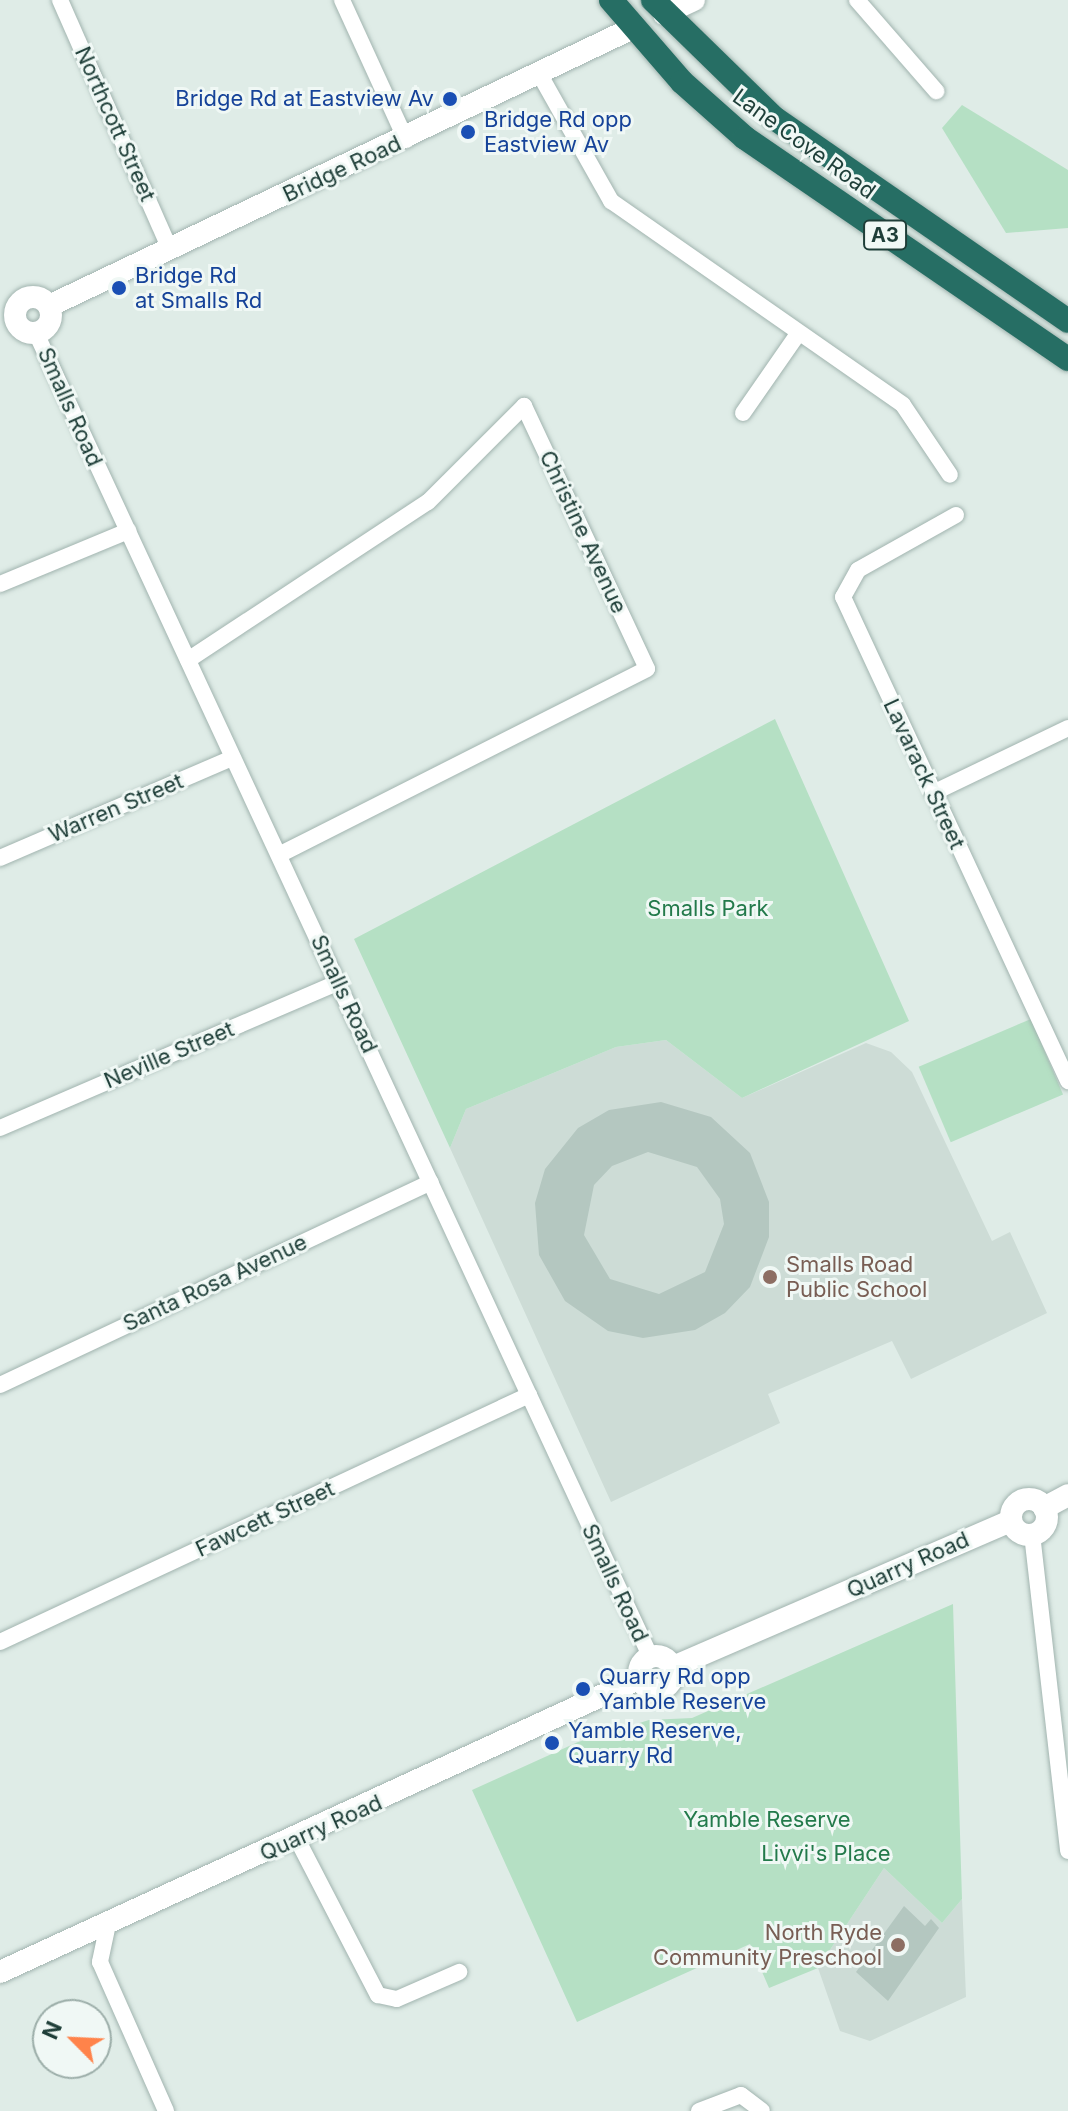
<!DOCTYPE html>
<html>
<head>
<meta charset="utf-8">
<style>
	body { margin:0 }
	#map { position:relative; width:1068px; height:2111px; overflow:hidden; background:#dfece7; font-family:Inter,sans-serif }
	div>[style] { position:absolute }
	.built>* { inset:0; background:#cddcd6 }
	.green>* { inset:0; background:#b5e0c4; transform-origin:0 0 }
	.building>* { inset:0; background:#b4c7c0 }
	.roads { filter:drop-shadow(0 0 2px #a1b4af) drop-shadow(0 0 2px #a1b4af) }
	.street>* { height:16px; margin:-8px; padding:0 8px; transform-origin:8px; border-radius:8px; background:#fff }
	.secondary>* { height:22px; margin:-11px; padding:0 11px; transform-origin:11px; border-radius:11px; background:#fff }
	.secondary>.ring { margin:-11px; padding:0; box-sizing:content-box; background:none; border:22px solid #fff; border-radius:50% }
	.highway>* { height:24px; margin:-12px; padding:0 12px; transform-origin:12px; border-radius:12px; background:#266e64 }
	.dots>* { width:22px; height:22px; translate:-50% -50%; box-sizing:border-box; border:4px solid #f0f8f5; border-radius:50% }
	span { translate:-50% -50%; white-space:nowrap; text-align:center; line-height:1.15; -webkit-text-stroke:6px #f0f8f5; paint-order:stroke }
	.shield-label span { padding:2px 6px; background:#f0f8f5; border:2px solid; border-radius:6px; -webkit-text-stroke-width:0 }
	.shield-label { font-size:20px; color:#1e3e38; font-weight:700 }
	.transit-label { font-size:22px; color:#164399 }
	.right { translate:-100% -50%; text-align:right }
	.left { translate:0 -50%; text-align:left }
	.street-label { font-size:22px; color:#1e3e38 }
	.park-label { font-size:22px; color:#237a4b }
	.education-label { font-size:22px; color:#785e54 }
	.north { position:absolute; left:32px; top:1999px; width:80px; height:80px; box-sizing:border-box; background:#f0f8f5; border:2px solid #9caea9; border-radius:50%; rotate:294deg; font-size:22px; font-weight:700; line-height:32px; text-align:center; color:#1e3e38 }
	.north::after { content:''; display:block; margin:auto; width:28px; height:36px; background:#ff834a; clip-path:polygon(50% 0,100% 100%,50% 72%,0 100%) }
</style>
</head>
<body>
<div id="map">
	<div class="built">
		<div style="clip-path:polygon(666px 1040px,742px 1098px,866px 1043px,891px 1052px,912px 1072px,992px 1241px,1010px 1232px,1047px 1313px,911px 1379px,892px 1341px,768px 1394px,780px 1423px,611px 1502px,450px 1148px,466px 1109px,616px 1047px)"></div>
		<div style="clip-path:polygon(884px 1868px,942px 1923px,962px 1899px,966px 1997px,870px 2041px,840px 2031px,818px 1968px)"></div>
	</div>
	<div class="green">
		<div style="clip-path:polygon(962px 105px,1068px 170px,1068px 228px,1006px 233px,942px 128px)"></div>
		<div style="clip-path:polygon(775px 719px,909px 1021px,742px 1098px,666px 1040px,616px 1047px,466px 1109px,450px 1148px,354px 939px)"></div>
		<div style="left:1031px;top:1019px;width:82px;height:122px;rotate:67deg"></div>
		<div style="clip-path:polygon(953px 1604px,962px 1899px,942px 1923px,884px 1868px,818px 1968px,769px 1988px,750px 1944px,577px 2022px,472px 1790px,578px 1742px,649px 1720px,692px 1718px)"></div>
	</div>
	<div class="building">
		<div style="clip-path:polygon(evenodd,661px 1102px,711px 1117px,750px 1153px,769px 1202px,769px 1237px,750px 1287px,725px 1313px,695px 1330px,643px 1338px,608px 1331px,565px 1301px,539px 1255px,535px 1203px,545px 1169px,578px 1128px,609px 1110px,661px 1102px,648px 1152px,697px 1167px,720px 1199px,724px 1224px,705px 1272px,659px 1294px,610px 1279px,584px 1235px,594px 1185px,612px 1166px,648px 1152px)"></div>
		<div style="clip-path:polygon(904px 1906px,925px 1926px,931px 1919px,939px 1928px,888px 2001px,856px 1972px)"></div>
	</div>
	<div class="roads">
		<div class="street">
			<div style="left:60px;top:0;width:270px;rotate:66.2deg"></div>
			<div style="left:342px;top:0;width:154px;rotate:65.4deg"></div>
			<div style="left:857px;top:0;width:121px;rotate:49deg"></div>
			<div style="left:540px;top:75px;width:145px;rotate:60.6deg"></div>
			<div style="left:611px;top:201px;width:356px;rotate:34.9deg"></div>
			<div style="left:903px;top:405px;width:84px;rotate:56.1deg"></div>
			<div style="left:36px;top:333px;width:1459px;rotate:65.1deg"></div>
			<div style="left:743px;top:413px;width:96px;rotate:-55.2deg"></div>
			<div style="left:956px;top:515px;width:112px;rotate:150.7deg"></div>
			<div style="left:858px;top:570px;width:31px;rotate:119deg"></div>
			<div style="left:843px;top:597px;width:534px;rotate:65.07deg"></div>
			<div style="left:0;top:584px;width:139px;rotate:-22.5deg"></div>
			<div style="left:188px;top:660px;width:287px;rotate:-33.4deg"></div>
			<div style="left:428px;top:502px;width:136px;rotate:-45deg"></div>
			<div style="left:524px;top:406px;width:290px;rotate:64.9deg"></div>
			<div style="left:647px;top:669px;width:412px;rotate:153.2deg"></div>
			<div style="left:933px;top:793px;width:150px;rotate:-25.7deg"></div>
			<div style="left:0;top:858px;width:253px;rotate:-23.3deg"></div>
			<div style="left:0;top:1128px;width:369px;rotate:-23.3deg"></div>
			<div style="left:0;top:1385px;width:476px;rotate:-25.2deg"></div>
			<div style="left:1032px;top:1534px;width:319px;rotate:83.5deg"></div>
			<div style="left:0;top:1642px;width:584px;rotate:-25.03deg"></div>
			<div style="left:297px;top:1839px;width:176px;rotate:62.6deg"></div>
			<div style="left:378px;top:1995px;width:19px;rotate:12deg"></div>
			<div style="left:397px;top:1999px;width:68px;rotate:-23.5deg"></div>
			<div style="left:108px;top:1924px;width:39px;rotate:102deg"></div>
			<div style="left:100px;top:1962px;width:163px;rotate:66.1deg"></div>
			<div style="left:699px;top:2111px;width:45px;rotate:-20.9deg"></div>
			<div style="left:741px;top:2095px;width:26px;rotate:37deg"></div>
		</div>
		<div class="secondary">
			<div style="left:664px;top:14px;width:33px;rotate:-25deg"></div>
			<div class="ring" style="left:15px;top:297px;width:14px;height:14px"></div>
			<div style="left:49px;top:306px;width:647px;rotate:-25.46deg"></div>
			<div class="ring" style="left:1011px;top:1499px;width:14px;height:14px"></div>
			<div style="left:1044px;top:1508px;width:27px;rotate:-28deg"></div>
			<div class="ring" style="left:639px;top:1656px;width:12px;height:12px"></div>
			<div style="left:673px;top:1667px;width:368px;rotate:-23.4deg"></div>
			<div style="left:0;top:1972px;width:704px;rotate:-24.67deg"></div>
		</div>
		<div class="highway">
			<div style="left:611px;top:0;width:108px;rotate:49.1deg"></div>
			<div style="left:682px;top:82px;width:84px;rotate:41.6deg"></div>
			<div style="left:745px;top:138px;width:391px;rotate:34.4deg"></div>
			<div style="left:653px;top:0;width:169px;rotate:44.3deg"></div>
			<div style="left:774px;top:118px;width:357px;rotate:34.6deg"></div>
		</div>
	</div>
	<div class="dots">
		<div style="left:450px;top:99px;background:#1a4fb4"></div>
		<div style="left:468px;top:132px;background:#1a4fb4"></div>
		<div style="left:119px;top:288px;background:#1a4fb4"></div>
		<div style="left:770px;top:1277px;background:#8d6e63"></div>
		<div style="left:583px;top:1689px;background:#1a4fb4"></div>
		<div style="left:552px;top:1743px;background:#1a4fb4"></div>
		<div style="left:898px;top:1945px;background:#8d6e63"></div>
	</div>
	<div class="shield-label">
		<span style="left:885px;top:235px">A3</span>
	</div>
	<div class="transit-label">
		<span class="right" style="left:434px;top:99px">Bridge Rd at Eastview Av</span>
		<span class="left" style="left:484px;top:132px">Bridge Rd opp<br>Eastview Av</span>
		<span class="left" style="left:135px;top:288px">Bridge Rd<br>at Smalls Rd</span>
		<span class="left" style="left:599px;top:1689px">Quarry Rd opp<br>Yamble Reserve</span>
		<span class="left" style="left:568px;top:1743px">Yamble Reserve,<br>Quarry Rd</span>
	</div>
	<div class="street-label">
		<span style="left:115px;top:124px;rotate:66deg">Northcott Street</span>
		<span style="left:804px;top:144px;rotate:36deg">Lane Cove Road</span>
		<span style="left:342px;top:169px;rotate:-25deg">Bridge Road</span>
		<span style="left:70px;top:407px;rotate:66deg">Smalls Road</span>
		<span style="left:583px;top:532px;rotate:65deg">Christine Avenue</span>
		<span style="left:924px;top:774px;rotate:65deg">Lavarack Street</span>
		<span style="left:116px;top:808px;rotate:-23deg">Warren Street</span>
		<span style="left:344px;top:994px;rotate:65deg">Smalls Road</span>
		<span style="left:169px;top:1055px;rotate:-23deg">Neville Street</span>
		<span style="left:215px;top:1283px;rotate:-25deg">Santa Rosa Avenue</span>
		<span style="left:265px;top:1519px;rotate:-25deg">Fawcett Street</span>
		<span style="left:908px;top:1565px;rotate:-24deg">Quarry Road</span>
		<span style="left:615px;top:1583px;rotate:65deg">Smalls Road</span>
		<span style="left:321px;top:1828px;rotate:-24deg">Quarry Road</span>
	</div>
	<div class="park-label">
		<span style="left:708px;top:909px">Smalls Park</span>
		<span style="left:767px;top:1820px">Yamble Reserve</span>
		<span style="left:826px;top:1854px">Livvi's Place</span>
	</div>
	<div class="education-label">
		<span class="left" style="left:786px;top:1277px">Smalls Road<br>Public School</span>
		<span class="right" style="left:882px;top:1945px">North Ryde<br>Community Preschool</span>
	</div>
	<div class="north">N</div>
</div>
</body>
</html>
